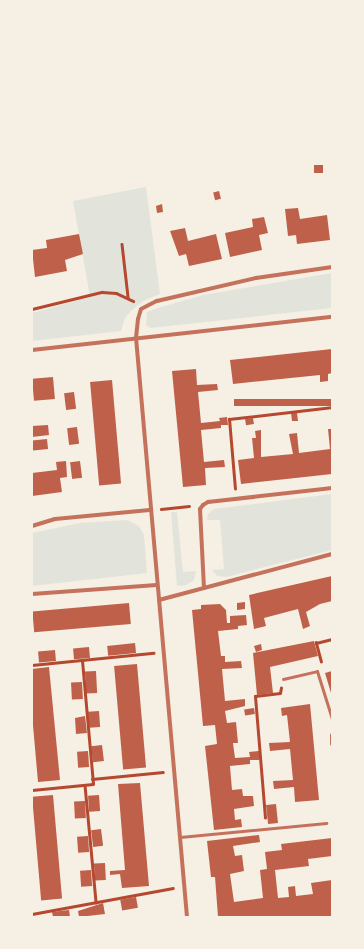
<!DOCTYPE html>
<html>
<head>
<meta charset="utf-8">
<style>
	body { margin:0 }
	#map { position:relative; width:364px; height:949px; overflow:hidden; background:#f6efe4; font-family:"Fira Sans Condensed",sans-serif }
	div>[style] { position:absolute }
	.green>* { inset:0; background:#e2e4dc }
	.building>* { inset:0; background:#bf614a; transform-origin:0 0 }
	.path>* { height:2.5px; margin:-1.25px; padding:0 1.25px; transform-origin:1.25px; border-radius:1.25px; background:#b5482f }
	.service>* { height:3px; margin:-1.5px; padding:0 1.5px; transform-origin:1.5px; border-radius:1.5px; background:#c5725c }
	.minor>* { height:4px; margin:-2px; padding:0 2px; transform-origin:2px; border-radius:2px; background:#c5725c }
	span { translate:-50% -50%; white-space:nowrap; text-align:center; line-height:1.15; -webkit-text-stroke:3px #f6efe4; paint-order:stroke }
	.frame { position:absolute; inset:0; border:33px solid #f6efe4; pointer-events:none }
</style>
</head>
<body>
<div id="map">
	<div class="green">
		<div style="clip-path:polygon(146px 187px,160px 294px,143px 301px,132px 310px,125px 318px,121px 331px,32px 341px,32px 313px,90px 297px,73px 201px)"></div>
		<div style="clip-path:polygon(332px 273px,332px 308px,151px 328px,146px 325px,147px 312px,158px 308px,203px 295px)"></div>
		<div style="clip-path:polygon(332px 494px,332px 550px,226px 577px,217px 576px,212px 570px,224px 569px,220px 520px,207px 520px,208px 514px,214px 509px)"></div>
		<div style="clip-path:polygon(171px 512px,177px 512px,183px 572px,196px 571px,194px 580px,186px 585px,177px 586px)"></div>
		<div style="clip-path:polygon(127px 520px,139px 526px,144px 535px,147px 573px,32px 586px,32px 533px,80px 523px)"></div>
	</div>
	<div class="building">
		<div style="left:323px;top:165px;width:8px;height:9px;rotate:90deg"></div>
		<div style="left:219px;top:191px;width:8px;height:6px;rotate:76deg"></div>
		<div style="clip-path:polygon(162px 204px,163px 212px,157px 213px,156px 206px)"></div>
		<div style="clip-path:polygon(298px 208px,300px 219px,327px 215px,330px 240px,297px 244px,296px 235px,288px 236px,285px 209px)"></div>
		<div style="clip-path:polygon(264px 217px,268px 233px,259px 235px,262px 250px,230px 257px,225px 233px,253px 227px,252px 219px)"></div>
		<div style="clip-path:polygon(185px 228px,188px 241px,216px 234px,222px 259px,189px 266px,186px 254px,179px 256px,170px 231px)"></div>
		<div style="clip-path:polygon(79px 234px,83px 254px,65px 260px,67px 271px,35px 277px,32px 250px,47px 248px,46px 240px)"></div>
		<div style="clip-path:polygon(332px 349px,332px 373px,328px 374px,328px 381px,320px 382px,320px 375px,233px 384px,230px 360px)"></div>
		<div style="clip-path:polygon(196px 369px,197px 385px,217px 384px,218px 390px,198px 392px,201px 423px,220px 421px,219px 418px,227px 417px,228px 425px,221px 425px,221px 428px,201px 430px,204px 462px,224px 460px,225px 467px,205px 468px,206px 485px,183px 487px,172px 371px)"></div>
		<div style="left:53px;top:377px;width:22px;height:21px;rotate:85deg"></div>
		<div style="left:112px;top:380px;width:104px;height:22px;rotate:85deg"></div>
		<div style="left:74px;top:392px;width:17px;height:10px;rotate:83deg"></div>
		<div style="left:332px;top:399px;width:7px;height:98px;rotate:90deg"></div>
		<div style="clip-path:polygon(291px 413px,297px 413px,298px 421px,292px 421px)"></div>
		<div style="left:253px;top:418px;width:6px;height:8px;rotate:81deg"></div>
		<div style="clip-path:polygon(48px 425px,49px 435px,32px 437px,32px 426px)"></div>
		<div style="left:77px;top:427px;width:17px;height:10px;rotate:83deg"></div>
		<div style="clip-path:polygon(328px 429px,332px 429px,332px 474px,241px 484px,238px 460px,254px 458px,252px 438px,256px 438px,255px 431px,261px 430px,261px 457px,293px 454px,289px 434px,297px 433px,299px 453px,330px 449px)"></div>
		<div style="left:47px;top:439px;width:10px;height:15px;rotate:84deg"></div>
		<div style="clip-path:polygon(66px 461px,67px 477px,60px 478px,62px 492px,32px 496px,32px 473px,57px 470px,56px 462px)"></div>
		<div style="left:80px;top:461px;width:17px;height:10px;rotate:83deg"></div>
		<div style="clip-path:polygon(332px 576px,332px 601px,320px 604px,306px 612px,310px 626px,303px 629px,298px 609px,264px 618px,266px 626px,254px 629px,249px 595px)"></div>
		<div style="clip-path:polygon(245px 602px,245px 609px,237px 610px,237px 603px)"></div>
		<div style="left:129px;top:603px;width:21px;height:97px;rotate:85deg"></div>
		<div style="clip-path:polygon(220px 604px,226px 610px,227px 623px,230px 623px,230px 616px,246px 615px,247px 625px,238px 626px,238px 629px,218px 631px,221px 656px,225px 656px,225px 662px,241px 661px,242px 668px,222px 669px,225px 701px,245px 699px,245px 706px,225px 711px,227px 723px,236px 722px,238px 743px,233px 743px,235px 758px,250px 757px,249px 752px,259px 751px,259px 760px,250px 760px,250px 764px,230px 766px,232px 790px,242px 789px,243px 796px,253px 796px,254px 806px,234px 809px,235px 820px,241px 819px,242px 827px,214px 830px,205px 746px,217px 744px,215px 725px,203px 726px,192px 610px,201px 609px,201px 605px)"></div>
		<div style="clip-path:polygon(314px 641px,318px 656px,270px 667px,273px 693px,257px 695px,253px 653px)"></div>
		<div style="left:135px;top:643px;width:10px;height:28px;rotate:84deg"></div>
		<div style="clip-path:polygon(261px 644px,262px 650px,256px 652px,254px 646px)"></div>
		<div style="left:89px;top:647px;width:11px;height:16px;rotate:85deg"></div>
		<div style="left:55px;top:650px;width:11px;height:17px;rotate:85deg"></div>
		<div style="left:137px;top:664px;width:104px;height:23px;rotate:85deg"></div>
		<div style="clip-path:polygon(49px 667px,60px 780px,38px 782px,32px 714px,32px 669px)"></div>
		<div style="left:96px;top:671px;width:22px;height:11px;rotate:87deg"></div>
		<div style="clip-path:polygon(332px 671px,332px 693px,331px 693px,325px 673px)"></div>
		<div style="left:82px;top:682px;width:17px;height:11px;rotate:87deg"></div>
		<div style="clip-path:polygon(310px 704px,319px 800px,295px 802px,294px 787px,274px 789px,273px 781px,293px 780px,290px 749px,270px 751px,269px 743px,290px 742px,287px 715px,282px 716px,281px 708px)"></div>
		<div style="left:254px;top:708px;width:6px;height:10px;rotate:81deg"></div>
		<div style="left:99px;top:711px;width:16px;height:11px;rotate:86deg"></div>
		<div style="clip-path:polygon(85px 716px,87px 733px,76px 734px,75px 718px)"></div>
		<div style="left:102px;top:745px;width:16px;height:11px;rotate:83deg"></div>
		<div style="left:88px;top:751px;width:16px;height:11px;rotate:86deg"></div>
		<div style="clip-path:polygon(140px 783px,149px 886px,122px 888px,120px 874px,110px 875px,110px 871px,125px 870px,118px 784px)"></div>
		<div style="left:53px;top:795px;width:104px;height:21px;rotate:85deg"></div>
		<div style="left:99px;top:795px;width:16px;height:11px;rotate:86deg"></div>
		<div style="left:85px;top:801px;width:17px;height:11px;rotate:87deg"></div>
		<div style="left:276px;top:804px;width:19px;height:10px;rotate:84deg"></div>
		<div style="left:101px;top:829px;width:17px;height:10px;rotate:83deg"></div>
		<div style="clip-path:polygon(259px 835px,260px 842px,233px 846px,235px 856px,242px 855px,244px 871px,230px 874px,234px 902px,263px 898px,260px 870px,267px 869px,265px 852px,282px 850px,281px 844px,332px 838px,332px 856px,308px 859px,309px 866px,275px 870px,278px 898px,289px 897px,288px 887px,295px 886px,296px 896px,313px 894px,311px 883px,332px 880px,332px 917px,218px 917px,215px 877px,211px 877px,207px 841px)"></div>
		<div style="left:88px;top:836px;width:16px;height:11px;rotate:86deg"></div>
		<div style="left:105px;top:863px;width:17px;height:11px;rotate:87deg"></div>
		<div style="left:91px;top:870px;width:16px;height:11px;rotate:86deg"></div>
		<div style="left:136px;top:897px;width:11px;height:16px;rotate:80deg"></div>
		<div style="clip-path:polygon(103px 903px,105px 914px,79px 917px,78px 911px)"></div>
		<div style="clip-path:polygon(69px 910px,70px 917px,53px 917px,52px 912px)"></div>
	</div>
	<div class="path">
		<div style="left:122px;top:244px;width:53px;rotate:83.5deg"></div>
		<div style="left:32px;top:309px;width:72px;rotate:-13.7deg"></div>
		<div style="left:102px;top:292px;width:14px;rotate:4deg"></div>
		<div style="left:116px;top:293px;width:19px;rotate:25deg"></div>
		<div style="left:235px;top:489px;width:70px;rotate:-94.9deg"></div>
		<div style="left:229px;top:419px;width:104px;rotate:-6.6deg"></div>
		<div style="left:161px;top:509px;width:28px;rotate:-6deg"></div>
		<div style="left:321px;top:662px;width:20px;rotate:-105deg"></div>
		<div style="left:316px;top:643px;width:16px;rotate:-14deg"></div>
		<div style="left:32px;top:665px;width:122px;rotate:-5.7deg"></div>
		<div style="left:92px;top:779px;width:71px;rotate:-5.6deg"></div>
		<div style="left:85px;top:785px;width:118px;rotate:84.6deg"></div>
		<div style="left:32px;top:790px;width:61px;rotate:-5.6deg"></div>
		<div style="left:93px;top:784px;width:124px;rotate:-95.1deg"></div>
		<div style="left:265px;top:818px;width:122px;rotate:-94.7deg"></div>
		<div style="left:255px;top:696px;width:25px;rotate:-7deg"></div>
		<div style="left:280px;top:693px;width:5px;rotate:-79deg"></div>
		<div style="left:32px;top:914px;width:143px;rotate:-10.4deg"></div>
	</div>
	<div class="service">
		<div style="left:283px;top:679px;width:35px;rotate:-13deg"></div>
		<div style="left:317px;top:671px;width:50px;rotate:72.6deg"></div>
		<div style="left:180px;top:837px;width:147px;rotate:-5.5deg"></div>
	</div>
	<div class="minor">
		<div style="left:32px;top:350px;width:302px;rotate:-6.3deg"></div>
		<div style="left:32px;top:526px;width:24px;rotate:-17deg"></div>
		<div style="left:55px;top:519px;width:95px;rotate:-5.4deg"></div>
		<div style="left:204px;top:588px;width:79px;rotate:-92.9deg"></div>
		<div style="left:200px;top:509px;width:5px;rotate:-53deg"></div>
		<div style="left:203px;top:505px;width:6px;rotate:-31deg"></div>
		<div style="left:208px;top:502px;width:125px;rotate:-6.4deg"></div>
		<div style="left:32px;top:594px;width:125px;rotate:-4.1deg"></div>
		<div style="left:159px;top:600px;width:179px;rotate:-14.9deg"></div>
		<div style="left:332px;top:735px;width:9px;rotate:90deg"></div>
		<div style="left:187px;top:917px;width:581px;rotate:-95.03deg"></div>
		<div style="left:136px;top:338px;width:19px;rotate:-84deg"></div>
		<div style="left:138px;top:319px;width:10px;rotate:-73deg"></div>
		<div style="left:141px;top:309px;width:18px;rotate:-27deg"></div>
		<div style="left:157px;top:301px;width:102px;rotate:-13.1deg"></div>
		<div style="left:256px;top:278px;width:77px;rotate:-8.2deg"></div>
	</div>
	<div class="frame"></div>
</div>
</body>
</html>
